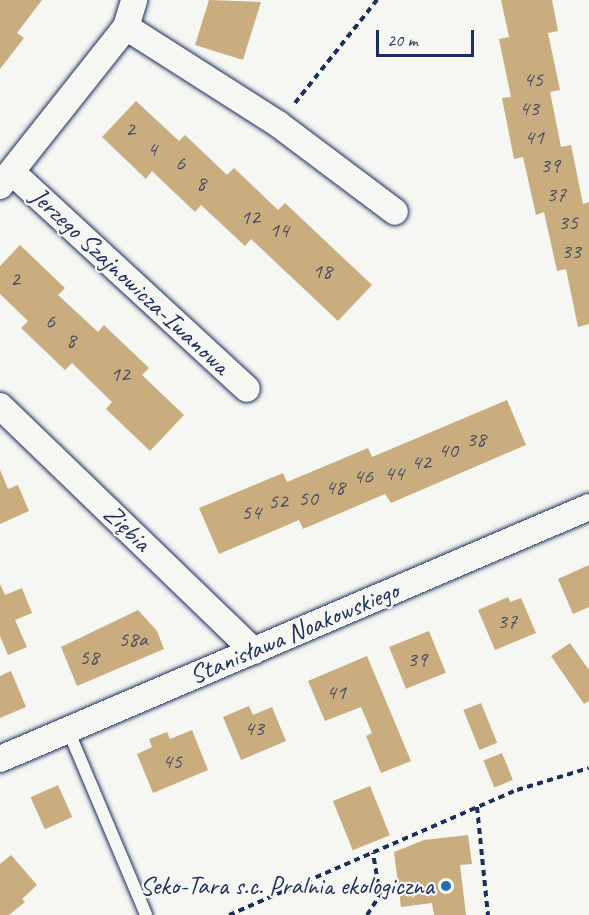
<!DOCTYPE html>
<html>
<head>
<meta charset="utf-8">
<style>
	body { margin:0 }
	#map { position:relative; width:589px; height:915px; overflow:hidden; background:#f6f6f2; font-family:Caveat,sans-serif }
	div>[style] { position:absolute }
	.building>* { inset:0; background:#c9ad7f; transform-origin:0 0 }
	.path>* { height:4px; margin-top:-2px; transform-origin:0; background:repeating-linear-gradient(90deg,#1b2f5e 0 6px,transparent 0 10.5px) }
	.roads { filter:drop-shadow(0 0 2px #1b2f5e) drop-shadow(0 0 2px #1b2f5e) }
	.lane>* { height:12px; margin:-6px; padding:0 6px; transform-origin:6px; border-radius:6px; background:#f6f6f2 }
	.street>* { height:26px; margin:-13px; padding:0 13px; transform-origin:13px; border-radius:13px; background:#f6f6f2 }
	.dots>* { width:16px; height:16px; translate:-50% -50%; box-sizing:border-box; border:3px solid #f6f6f2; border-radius:50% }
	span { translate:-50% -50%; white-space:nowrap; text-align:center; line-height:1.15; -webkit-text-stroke:4.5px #f6f6f2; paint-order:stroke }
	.number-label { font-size:22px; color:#464e66 }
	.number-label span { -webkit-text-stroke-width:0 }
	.street-label { font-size:26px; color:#1b2f5e }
	.poi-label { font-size:26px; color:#1b2f5e }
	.right { translate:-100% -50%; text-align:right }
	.scale { position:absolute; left:376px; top:30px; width:98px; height:27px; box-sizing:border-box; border:3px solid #1b2f5e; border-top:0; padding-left:8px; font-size:18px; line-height:21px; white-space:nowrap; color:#1b2f5e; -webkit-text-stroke:4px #f6f6f2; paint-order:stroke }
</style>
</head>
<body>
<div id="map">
	<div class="building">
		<div style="clip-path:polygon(0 0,42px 0,17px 33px,24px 38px,0 69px)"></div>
		<div style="clip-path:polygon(209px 0,261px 2px,243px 60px,195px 45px)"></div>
		<div style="clip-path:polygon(501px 0,552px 0,558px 31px,548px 33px,560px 90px,550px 92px,561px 147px,571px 145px,583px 204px,589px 202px,589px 324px,578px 327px,566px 269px,557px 271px,544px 212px,536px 215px,523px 157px,514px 159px,502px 98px,511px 97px,499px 39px,509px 37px)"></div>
		<div style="clip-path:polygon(136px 101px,179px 141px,185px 135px,227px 175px,234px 168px,278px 210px,285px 203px,372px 285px,338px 321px,251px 239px,245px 246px,201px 205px,195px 212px,152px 171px,146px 179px,102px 137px)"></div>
		<div style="clip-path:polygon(20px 245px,65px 288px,58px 295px,98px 332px,104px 325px,106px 327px,149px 368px,142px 375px,184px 415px,150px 451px,106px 409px,112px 402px,72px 363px,65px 370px,21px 328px,28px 321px,0 294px,0 266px)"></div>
		<div style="clip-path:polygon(507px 400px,526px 445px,391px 503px,385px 494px,303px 529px,299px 520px,219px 554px,199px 508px,283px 473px,287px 482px,368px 448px,372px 457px)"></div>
		<div style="clip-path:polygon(0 470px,8px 489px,18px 485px,29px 511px,0 524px)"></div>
		<div style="clip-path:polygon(589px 565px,589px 607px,573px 614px,558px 579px)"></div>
		<div style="clip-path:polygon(0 584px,5px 595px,22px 588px,32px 613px,15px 620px,27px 647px,8px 655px,0 636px)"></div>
		<div style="clip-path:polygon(508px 597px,510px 602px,521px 598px,536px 633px,495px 650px,478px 610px)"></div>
		<div style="clip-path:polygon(138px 610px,157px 631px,164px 649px,77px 686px,61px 647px)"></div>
		<div style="left:429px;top:631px;width:45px;height:43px;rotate:68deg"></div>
		<div style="clip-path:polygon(570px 643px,589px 670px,589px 701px,584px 704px,551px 656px)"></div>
		<div style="clip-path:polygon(367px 656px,411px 761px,381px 773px,366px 736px,372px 733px,361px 707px,325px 721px,308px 681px)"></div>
		<div style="clip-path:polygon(11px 671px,26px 707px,0 718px,0 676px)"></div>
		<div style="left:481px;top:703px;width:43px;height:19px;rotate:68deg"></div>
		<div style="clip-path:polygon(249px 706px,253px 715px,272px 707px,286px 741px,241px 760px,223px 717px)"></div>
		<div style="clip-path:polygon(192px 730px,208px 770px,153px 793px,137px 754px,152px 747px,149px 739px,167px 732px,170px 739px)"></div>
		<div style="left:502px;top:753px;width:29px;height:20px;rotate:68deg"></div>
		<div style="left:58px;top:785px;width:35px;height:30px;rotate:66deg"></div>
		<div style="left:370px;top:786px;width:53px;height:40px;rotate:68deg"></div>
		<div style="clip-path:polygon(468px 835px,472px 864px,460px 865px,466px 915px,434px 915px,432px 903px,401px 907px,394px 852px,424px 840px)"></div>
		<div style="clip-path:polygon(11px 855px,37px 885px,22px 899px,25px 902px,9px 915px,0 915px,0 864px)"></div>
	</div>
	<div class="path">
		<div style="left:295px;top:103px;width:132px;rotate:-51.5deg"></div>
		<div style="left:477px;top:807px;width:109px;rotate:84.2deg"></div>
		<div style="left:229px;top:915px;width:314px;rotate:-23.5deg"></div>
		<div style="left:517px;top:790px;width:75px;rotate:-17deg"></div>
		<div style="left:367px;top:915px;width:24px;rotate:-57deg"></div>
		<div style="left:380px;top:895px;width:43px;rotate:-99.5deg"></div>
	</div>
	<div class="roads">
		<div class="lane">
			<div style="left:68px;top:730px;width:201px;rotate:67.1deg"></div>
		</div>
		<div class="street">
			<div style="left:126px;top:27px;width:180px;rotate:32.5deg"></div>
			<div style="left:278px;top:124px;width:146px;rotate:36.9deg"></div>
			<div style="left:13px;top:173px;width:318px;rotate:42.7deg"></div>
			<div style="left:0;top:186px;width:203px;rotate:-51.6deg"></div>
			<div style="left:126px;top:27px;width:28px;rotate:-73deg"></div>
			<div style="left:0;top:406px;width:353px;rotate:44deg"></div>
			<div style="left:0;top:759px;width:641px;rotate:-23.16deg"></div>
		</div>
	</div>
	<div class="dots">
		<div style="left:446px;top:886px;background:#1f6fb2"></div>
	</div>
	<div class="number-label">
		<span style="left:533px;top:80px">45</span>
		<span style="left:529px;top:109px">43</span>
		<span style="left:130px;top:130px">2</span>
		<span style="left:534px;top:138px">41</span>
		<span style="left:152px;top:150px">4</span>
		<span style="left:180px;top:164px">6</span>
		<span style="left:550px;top:166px">39</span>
		<span style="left:201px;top:184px">8</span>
		<span style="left:556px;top:195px">37</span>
		<span style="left:250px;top:218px">12</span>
		<span style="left:568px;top:223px">35</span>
		<span style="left:279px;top:231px">14</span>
		<span style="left:571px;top:252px">33</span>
		<span style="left:322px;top:272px">18</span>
		<span style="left:15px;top:280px">2</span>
		<span style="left:50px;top:322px">6</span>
		<span style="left:71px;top:341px">8</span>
		<span style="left:120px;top:375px">12</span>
		<span style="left:476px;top:440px">38</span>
		<span style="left:448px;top:451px">40</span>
		<span style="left:421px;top:463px">42</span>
		<span style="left:394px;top:474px">44</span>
		<span style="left:363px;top:477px">46</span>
		<span style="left:335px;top:488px">48</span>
		<span style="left:308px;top:499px">50</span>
		<span style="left:278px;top:502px">52</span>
		<span style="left:251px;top:513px">54</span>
		<span style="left:507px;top:622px">37</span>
		<span style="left:133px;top:640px">58a</span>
		<span style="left:89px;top:658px">58</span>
		<span style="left:417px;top:660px">39</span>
		<span style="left:336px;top:693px">41</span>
		<span style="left:254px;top:729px">43</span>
		<span style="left:172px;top:762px">45</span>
	</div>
	<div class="street-label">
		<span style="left:130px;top:281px;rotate:43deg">Jerzego Szajnowicza-Iwanowa</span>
		<span style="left:127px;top:528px;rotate:44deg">Ziębia</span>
		<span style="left:294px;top:633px;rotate:-23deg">Stanisława Noakowskiego</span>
	</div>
	<div class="poi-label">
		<span class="right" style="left:434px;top:886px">Seko-Tara s.c. Pralnia ekologiczna</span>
	</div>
	<div class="scale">20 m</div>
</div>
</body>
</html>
